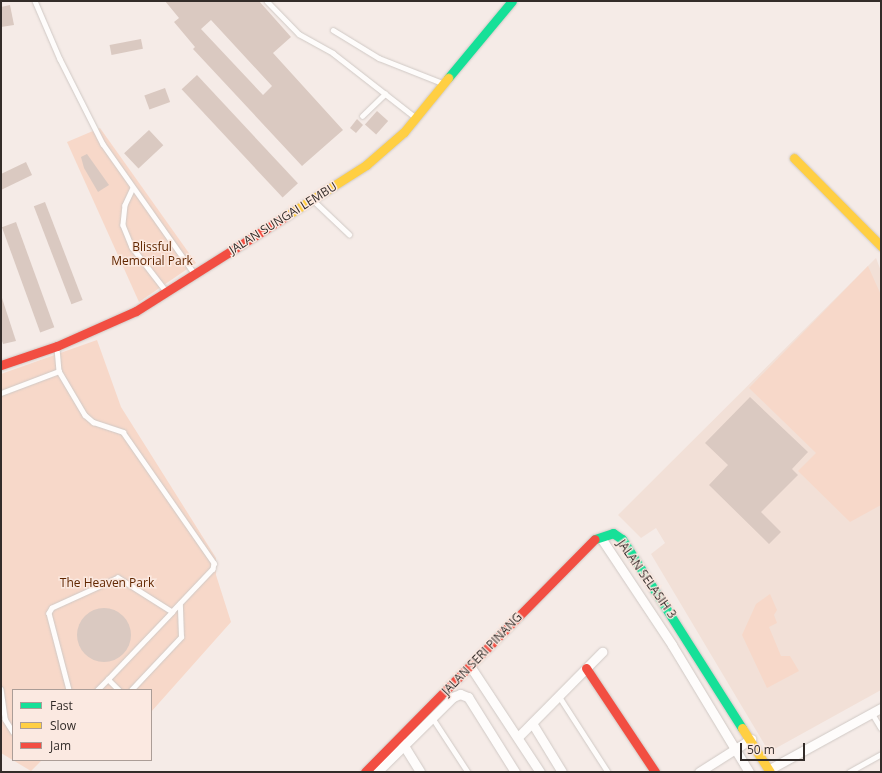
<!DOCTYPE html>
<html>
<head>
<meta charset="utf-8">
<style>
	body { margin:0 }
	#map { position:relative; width:882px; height:773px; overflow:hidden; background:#f5ebe7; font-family:"Open Sans",sans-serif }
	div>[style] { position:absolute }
	.built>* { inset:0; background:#f2e0d7 }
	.green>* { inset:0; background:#f7d8c9 }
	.building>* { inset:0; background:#dac9c1; transform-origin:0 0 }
	.round { border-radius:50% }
	.roads { filter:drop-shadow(0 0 1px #d0c9c5) drop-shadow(0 0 1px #d0c9c5) }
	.lane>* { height:4.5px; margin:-2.25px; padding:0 2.25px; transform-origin:2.25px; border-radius:2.25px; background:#fefcfb }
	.street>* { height:9px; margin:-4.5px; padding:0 4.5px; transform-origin:4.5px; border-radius:4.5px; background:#fefcfb }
	.fast>* { height:9px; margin:-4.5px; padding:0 4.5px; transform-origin:4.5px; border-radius:4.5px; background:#16e098 }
	.slow>* { height:9px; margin:-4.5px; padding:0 4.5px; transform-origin:4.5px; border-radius:4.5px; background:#ffcf43 }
	.jam>* { height:9px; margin:-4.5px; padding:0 4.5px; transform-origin:4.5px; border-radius:4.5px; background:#f24e42 }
	span { translate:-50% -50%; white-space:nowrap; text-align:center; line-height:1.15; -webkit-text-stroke:3px #fbe9e1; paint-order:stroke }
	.street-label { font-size:12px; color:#332c29 }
	.park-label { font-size:12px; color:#612701 }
	.frame { position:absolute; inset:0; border:2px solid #332c29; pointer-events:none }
	.legend { position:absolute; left:12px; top:689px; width:140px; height:72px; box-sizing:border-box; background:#fbe9e1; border:1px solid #ab9d97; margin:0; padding:5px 7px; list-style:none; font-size:12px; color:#332c29 }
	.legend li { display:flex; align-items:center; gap:8px; height:20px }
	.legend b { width:20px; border:1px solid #ab9d97 }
	.scale { position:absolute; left:740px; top:743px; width:65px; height:18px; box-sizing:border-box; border:2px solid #332c29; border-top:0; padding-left:5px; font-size:12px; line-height:14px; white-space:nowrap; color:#332c29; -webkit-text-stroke:3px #fbe9e1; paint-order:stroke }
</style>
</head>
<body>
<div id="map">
	<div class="built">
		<div style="clip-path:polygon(876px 258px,881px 271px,881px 690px,769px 752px,651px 554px,665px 543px,656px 528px,641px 538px,618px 515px)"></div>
	</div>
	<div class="green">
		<div style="clip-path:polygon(100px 128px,196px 263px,139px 302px,67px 142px)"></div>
		<div style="clip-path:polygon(868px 266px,881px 295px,881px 505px,850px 522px,798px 471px,816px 453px,749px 388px)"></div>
		<div style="clip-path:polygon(97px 340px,121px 407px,216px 558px,216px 575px,231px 622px,151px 712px,151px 690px,13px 690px,13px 760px,42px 760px,31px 771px,1px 753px,1px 374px)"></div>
		<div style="clip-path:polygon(770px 594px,777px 610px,774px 615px,777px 623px,769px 627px,781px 656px,790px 656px,799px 671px,767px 688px,742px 635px,756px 604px)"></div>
	</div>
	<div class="building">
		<div style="clip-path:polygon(evenodd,165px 1px,259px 1px,291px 37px,273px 53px,343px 130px,302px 166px,193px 49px,195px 47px,174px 22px,179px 18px,165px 1px,211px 20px,272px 86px,263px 95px,201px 29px,211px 20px)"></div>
		<div style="clip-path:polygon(10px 5px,14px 25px,1px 27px,1px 7px)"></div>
		<div style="left:141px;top:39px;width:10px;height:32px;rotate:79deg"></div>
		<div style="left:197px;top:75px;width:148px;height:21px;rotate:47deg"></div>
		<div style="left:165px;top:88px;width:15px;height:22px;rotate:70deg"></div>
		<div style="left:377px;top:111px;width:15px;height:18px;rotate:42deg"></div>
		<div style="clip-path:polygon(357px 119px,363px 125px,356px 133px,350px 128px)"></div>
		<div style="left:149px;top:130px;width:21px;height:34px;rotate:47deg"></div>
		<div style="clip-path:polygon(87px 154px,109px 185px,98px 192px,84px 168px,81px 157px)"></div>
		<div style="clip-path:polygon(26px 162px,32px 175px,1px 190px,1px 174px)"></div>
		<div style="left:45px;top:202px;width:105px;height:12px;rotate:69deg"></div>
		<div style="left:16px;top:222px;width:112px;height:15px;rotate:70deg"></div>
		<div style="clip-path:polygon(1px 295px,16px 341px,3px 344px,1px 338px)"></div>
		<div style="clip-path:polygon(750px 397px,808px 452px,792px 469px,798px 475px,761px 512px,781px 532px,769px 544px,709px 485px,728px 465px,705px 443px)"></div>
		<div class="round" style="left:77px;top:608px;width:54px;height:54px"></div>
	</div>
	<div class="roads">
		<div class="lane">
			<div style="left:35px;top:1px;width:63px;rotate:66.7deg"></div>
			<div style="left:60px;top:59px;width:95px;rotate:63.2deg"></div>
			<div style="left:103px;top:144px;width:158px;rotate:54.8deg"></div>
			<div style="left:267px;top:1px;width:46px;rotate:45.9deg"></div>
			<div style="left:299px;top:34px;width:39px;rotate:29deg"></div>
			<div style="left:333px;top:53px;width:104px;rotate:38deg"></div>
			<div style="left:333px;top:30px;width:54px;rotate:31.3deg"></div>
			<div style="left:379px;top:58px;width:68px;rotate:21.6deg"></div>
			<div style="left:362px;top:116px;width:32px;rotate:-44deg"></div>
			<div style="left:133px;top:188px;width:19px;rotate:115deg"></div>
			<div style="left:125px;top:205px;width:20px;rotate:96deg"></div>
			<div style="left:123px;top:225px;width:24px;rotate:68deg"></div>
			<div style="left:132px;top:247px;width:56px;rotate:52.3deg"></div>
			<div style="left:313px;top:200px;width:50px;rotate:43.4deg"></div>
			<div style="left:57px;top:348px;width:23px;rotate:85deg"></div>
			<div style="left:59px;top:371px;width:51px;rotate:59.4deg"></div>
			<div style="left:85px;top:415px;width:11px;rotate:41deg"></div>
			<div style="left:93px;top:422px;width:32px;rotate:18deg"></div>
			<div style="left:123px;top:432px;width:160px;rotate:55.2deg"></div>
			<div style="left:214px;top:563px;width:6px;rotate:99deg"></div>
			<div style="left:213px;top:569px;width:59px;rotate:133.6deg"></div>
			<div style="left:172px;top:612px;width:64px;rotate:-147.8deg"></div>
			<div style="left:118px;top:578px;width:72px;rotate:155.6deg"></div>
			<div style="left:52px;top:608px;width:6px;rotate:121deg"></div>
			<div style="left:49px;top:613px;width:80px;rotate:75.4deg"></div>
			<div style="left:1px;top:393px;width:62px;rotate:-20.8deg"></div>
			<div style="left:108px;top:679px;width:93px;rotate:-46.3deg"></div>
			<div style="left:1px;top:689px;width:30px;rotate:82deg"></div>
			<div style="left:5px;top:719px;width:15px;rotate:58deg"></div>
			<div style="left:97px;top:690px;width:16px;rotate:-45deg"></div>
			<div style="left:108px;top:679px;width:16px;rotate:45deg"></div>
			<div style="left:131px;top:690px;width:73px;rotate:-46.7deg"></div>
			<div style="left:181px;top:637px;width:33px;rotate:-92deg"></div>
			<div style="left:559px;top:696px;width:90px;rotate:57.2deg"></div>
			<div style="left:872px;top:713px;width:17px;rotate:59deg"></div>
			<div style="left:432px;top:717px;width:66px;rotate:56.8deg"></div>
			<div style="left:849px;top:772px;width:37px;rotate:-29deg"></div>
		</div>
		<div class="street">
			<div style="left:601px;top:538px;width:128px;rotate:56.4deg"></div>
			<div style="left:672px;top:645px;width:149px;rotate:58.8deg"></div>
			<div style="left:470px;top:666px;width:127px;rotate:56.6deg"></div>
			<div style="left:532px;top:723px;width:57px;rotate:58.5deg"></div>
			<div style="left:518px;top:737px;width:120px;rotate:-45.3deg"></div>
			<div style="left:401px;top:741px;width:36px;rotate:58deg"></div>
			<div style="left:768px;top:770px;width:129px;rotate:-28.8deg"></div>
			<div style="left:377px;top:772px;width:107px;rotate:-44.6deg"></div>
			<div style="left:453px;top:697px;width:8px;rotate:-23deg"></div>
			<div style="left:460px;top:694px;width:9px;rotate:21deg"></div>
			<div style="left:468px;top:697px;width:89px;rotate:57.9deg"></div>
			<div style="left:699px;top:772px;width:62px;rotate:-32.4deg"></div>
		</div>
		<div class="fast">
			<div style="left:448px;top:78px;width:100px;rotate:-50.3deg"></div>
			<div style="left:595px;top:539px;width:19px;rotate:-18deg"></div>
			<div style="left:613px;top:533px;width:11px;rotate:34deg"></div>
			<div style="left:622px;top:539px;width:224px;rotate:57.6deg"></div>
		</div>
		<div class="slow">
			<div style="left:794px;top:158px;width:124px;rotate:45.3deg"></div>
			<div style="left:286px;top:216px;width:95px;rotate:-32.5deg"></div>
			<div style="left:366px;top:165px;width:50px;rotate:-41deg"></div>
			<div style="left:404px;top:132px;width:70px;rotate:-50.8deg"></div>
			<div style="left:742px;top:728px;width:52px;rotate:57.5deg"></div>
		</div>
		<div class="jam">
			<div style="left:1px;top:365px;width:59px;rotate:-18.7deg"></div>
			<div style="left:57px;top:346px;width:86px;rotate:-23.9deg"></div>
			<div style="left:136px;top:311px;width:178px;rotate:-32.3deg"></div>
			<div style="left:586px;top:668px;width:125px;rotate:56.4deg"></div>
			<div style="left:365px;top:772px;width:327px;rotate:-45.4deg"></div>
		</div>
	</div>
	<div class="street-label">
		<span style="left:283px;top:218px;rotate:-32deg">JALAN SUNGAI LEMBU</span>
		<span style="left:647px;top:579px;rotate:55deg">JALAN SELASIH 3</span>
		<span style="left:482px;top:654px;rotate:-46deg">JALAN SERI PINANG</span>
	</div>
	<div class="park-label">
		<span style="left:152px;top:254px">Blissful<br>Memorial Park</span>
		<span style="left:107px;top:583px">The Heaven Park</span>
	</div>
	<div class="frame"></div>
	<ul class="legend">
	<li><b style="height:5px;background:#16e098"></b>Fast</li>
	<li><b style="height:5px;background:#ffcf43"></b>Slow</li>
	<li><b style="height:5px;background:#f24e42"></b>Jam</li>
	</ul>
	<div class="scale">50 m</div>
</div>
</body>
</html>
